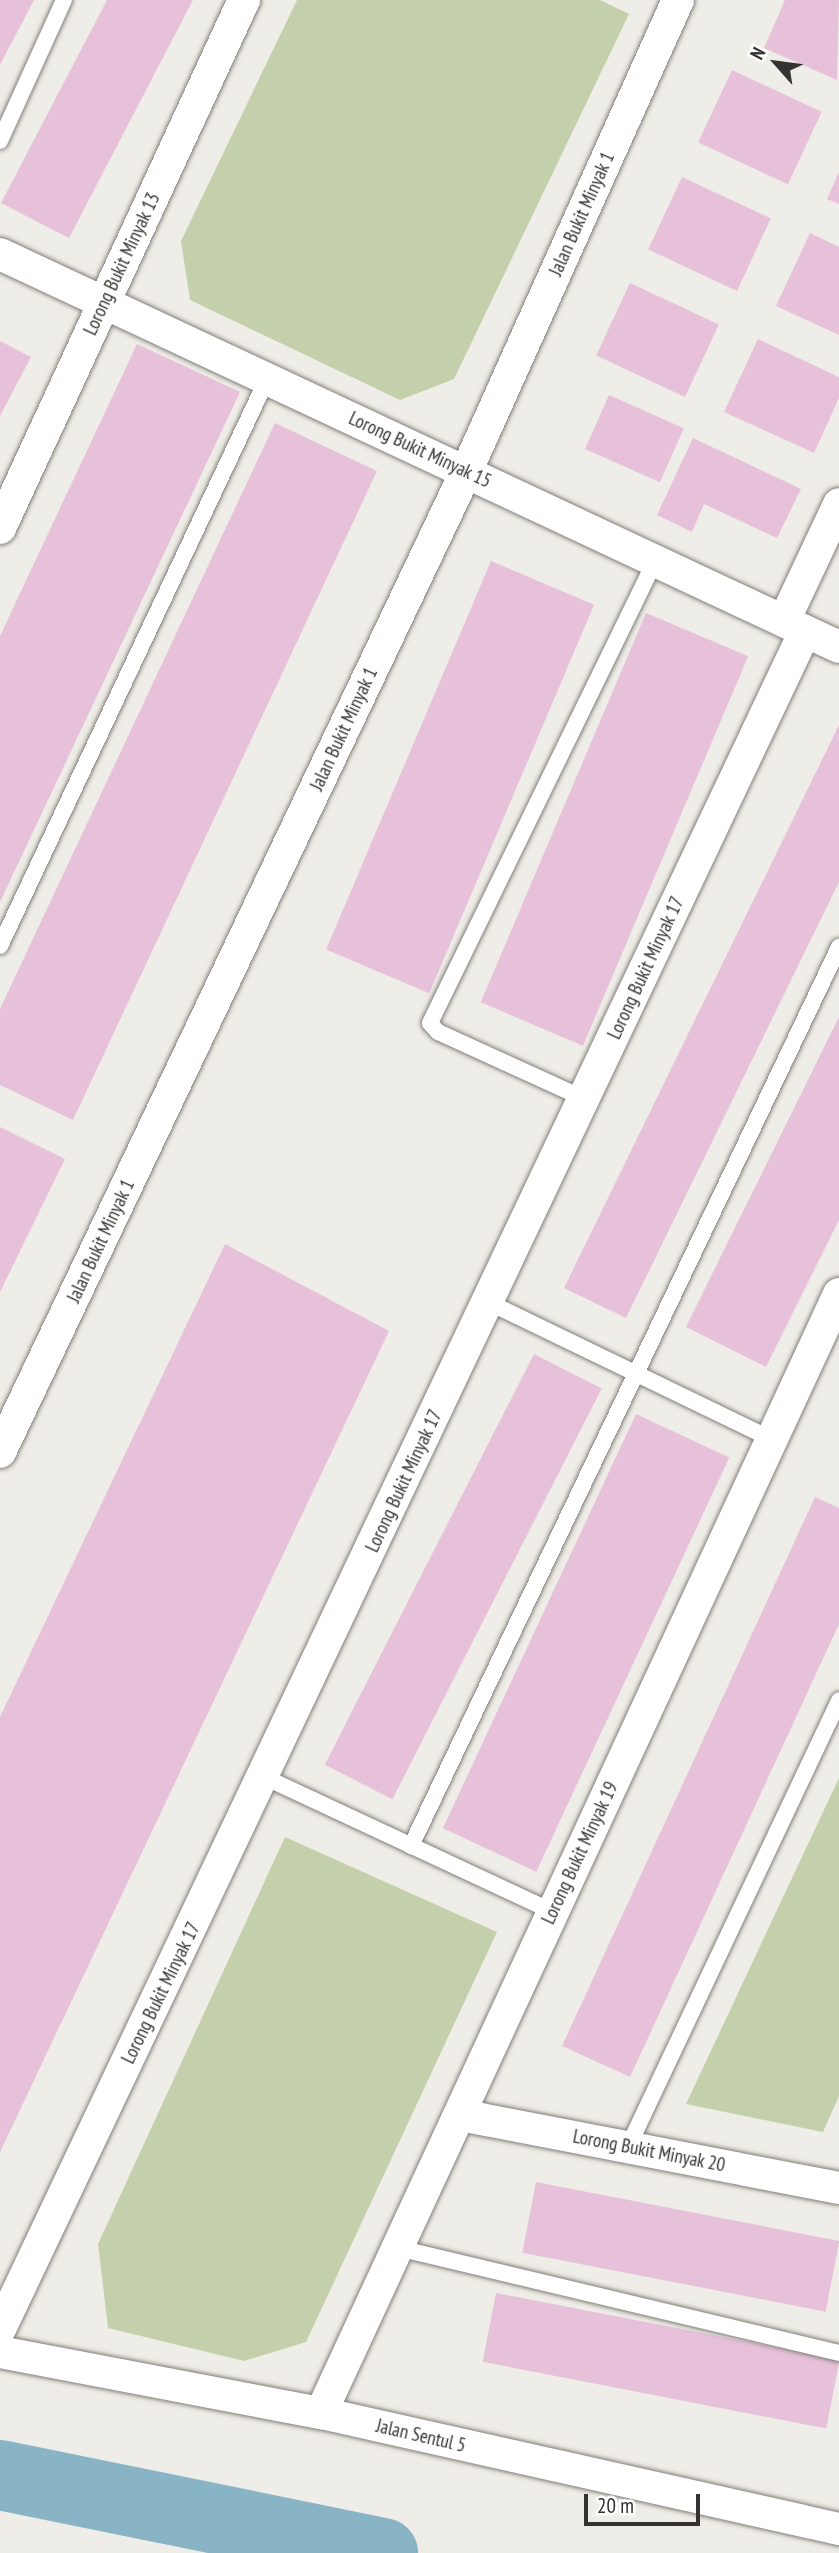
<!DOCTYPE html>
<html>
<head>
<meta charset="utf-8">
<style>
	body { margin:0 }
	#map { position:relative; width:839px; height:2553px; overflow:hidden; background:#efede7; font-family:"PT Sans Narrow",sans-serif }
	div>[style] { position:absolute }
	.green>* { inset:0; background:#c4d0ab }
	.river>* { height:70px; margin:-35px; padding:0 35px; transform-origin:35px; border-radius:35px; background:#88b4c6 }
	.building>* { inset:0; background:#e6c1d9; transform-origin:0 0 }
	.roads { filter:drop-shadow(0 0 2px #807e79) drop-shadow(0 0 2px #807e79) }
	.lane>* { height:16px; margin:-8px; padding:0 8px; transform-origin:8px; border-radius:8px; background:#fff }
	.street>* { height:32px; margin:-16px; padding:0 16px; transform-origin:16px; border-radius:16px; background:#fff }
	span { translate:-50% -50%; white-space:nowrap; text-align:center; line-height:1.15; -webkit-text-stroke:5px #fff; paint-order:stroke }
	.street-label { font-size:19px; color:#343331 }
	.north { position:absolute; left:741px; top:28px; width:70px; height:70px; -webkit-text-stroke:5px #fff; paint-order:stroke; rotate:298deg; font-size:19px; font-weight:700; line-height:28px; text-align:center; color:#343331 }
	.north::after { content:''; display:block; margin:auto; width:24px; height:32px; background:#343331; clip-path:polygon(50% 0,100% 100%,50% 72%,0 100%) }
	.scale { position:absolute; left:584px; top:2494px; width:116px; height:32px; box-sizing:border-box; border:4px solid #343331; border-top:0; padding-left:9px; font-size:21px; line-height:24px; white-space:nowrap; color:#343331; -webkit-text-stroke:5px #fff; paint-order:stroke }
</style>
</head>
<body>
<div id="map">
	<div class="green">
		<div style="clip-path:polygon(297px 0,600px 0,629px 14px,454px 379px,400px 400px,190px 300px,181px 241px)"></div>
		<div style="clip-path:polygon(839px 1778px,839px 2096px,823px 2132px,686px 2104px)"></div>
		<div style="clip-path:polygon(285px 1837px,497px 1932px,306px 2342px,244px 2361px,108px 2328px,98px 2244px)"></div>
	</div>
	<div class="river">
		<div style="left:0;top:2475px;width:391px;rotate:11.5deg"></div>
	</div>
	<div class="building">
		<div style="clip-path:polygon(0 0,34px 0,0 65px)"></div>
		<div style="clip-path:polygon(107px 0,193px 0,69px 238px,1px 203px)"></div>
		<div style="clip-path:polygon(785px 0,839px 0,837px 80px,764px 48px)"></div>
		<div style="left:732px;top:70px;width:99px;height:80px;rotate:25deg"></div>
		<div style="clip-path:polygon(839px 172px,839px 204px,827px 199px)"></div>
		<div style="left:682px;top:177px;width:98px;height:80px;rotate:25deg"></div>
		<div style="clip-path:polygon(810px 233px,839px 247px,839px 335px,776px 306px)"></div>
		<div style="left:630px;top:283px;width:98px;height:80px;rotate:25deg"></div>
		<div style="clip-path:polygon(758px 339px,839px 377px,839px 398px,814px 453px,724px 412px)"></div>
		<div style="clip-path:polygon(0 341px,31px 357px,0 416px)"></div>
		<div style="clip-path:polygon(137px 344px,240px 392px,0 902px,0 636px)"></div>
		<div style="left:609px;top:395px;width:82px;height:59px;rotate:24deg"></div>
		<div style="clip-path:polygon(275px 423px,377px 471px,73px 1120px,0 1085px,0 1009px)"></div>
		<div style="clip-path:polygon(693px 438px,801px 489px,777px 538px,704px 504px,692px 532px,657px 515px)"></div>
		<div style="left:491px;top:561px;width:112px;height:422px;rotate:23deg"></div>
		<div style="left:646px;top:613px;width:111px;height:423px;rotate:23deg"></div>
		<div style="clip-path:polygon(839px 725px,839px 882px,626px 1318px,564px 1288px)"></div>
		<div style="clip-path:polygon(839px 1017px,839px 1220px,766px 1367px,686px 1327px)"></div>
		<div style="clip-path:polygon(0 1127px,65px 1159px,0 1292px)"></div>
		<div style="clip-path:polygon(225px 1244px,389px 1331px,0 2152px,0 1717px)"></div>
		<div style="left:534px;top:1354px;width:76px;height:461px;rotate:27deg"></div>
		<div style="left:636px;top:1414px;width:103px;height:457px;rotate:25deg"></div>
		<div style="clip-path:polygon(815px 1497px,839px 1508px,839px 1624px,630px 2077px,562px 2046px)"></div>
		<div style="left:536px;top:2182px;width:309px;height:72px;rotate:11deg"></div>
		<div style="left:496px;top:2293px;width:350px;height:70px;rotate:11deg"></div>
	</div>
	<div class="roads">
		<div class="lane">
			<div style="left:0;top:141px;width:155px;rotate:-65.6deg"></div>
			<div style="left:0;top:946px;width:627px;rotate:-64.78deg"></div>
			<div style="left:585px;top:1099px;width:162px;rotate:-155.5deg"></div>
			<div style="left:438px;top:1032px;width:12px;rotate:-132deg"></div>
			<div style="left:430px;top:1023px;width:514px;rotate:-64.03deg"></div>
			<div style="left:488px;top:1302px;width:315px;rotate:25.8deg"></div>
			<div style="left:264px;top:1777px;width:319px;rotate:25deg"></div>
			<div style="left:411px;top:1846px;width:996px;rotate:-64.54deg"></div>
			<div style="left:628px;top:2147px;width:494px;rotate:-64.7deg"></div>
			<div style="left:398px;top:2248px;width:453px;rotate:13.4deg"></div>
		</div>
		<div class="street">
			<div style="left:0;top:254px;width:926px;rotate:25.1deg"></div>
			<div style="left:0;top:528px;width:582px;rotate:-65.2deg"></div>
			<div style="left:784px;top:621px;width:129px;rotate:-64.8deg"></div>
			<div style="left:0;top:1452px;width:1085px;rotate:-64.57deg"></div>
			<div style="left:466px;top:472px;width:517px;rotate:-65.81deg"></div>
			<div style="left:460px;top:2115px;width:386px;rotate:10.9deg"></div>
			<div style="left:0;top:2329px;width:1879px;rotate:-64.63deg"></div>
			<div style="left:0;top:2352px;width:327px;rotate:10.8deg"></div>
			<div style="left:321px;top:2413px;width:531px;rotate:12.62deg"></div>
			<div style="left:321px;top:2413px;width:1233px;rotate:-65.16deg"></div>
		</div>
	</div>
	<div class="street-label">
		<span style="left:582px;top:214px;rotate:-66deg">Jalan Bukit Minyak 1</span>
		<span style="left:122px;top:264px;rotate:-65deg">Lorong Bukit Minyak 13</span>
		<span style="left:420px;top:450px;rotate:25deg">Lorong Bukit Minyak 15</span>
		<span style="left:344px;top:729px;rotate:-65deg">Jalan Bukit Minyak 1</span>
		<span style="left:646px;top:968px;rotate:-65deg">Lorong Bukit Minyak 17</span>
		<span style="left:101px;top:1241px;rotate:-65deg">Jalan Bukit Minyak 1</span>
		<span style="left:404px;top:1481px;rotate:-65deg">Lorong Bukit Minyak 17</span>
		<span style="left:580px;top:1853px;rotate:-65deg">Lorong Bukit Minyak 19</span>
		<span style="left:161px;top:1993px;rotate:-64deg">Lorong Bukit Minyak 17</span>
		<span style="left:649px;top:2151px;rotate:11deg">Lorong Bukit Minyak 20</span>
		<span style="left:421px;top:2436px;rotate:13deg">Jalan Sentul 5</span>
	</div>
	<div class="north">N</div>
	<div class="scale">20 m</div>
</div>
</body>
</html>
